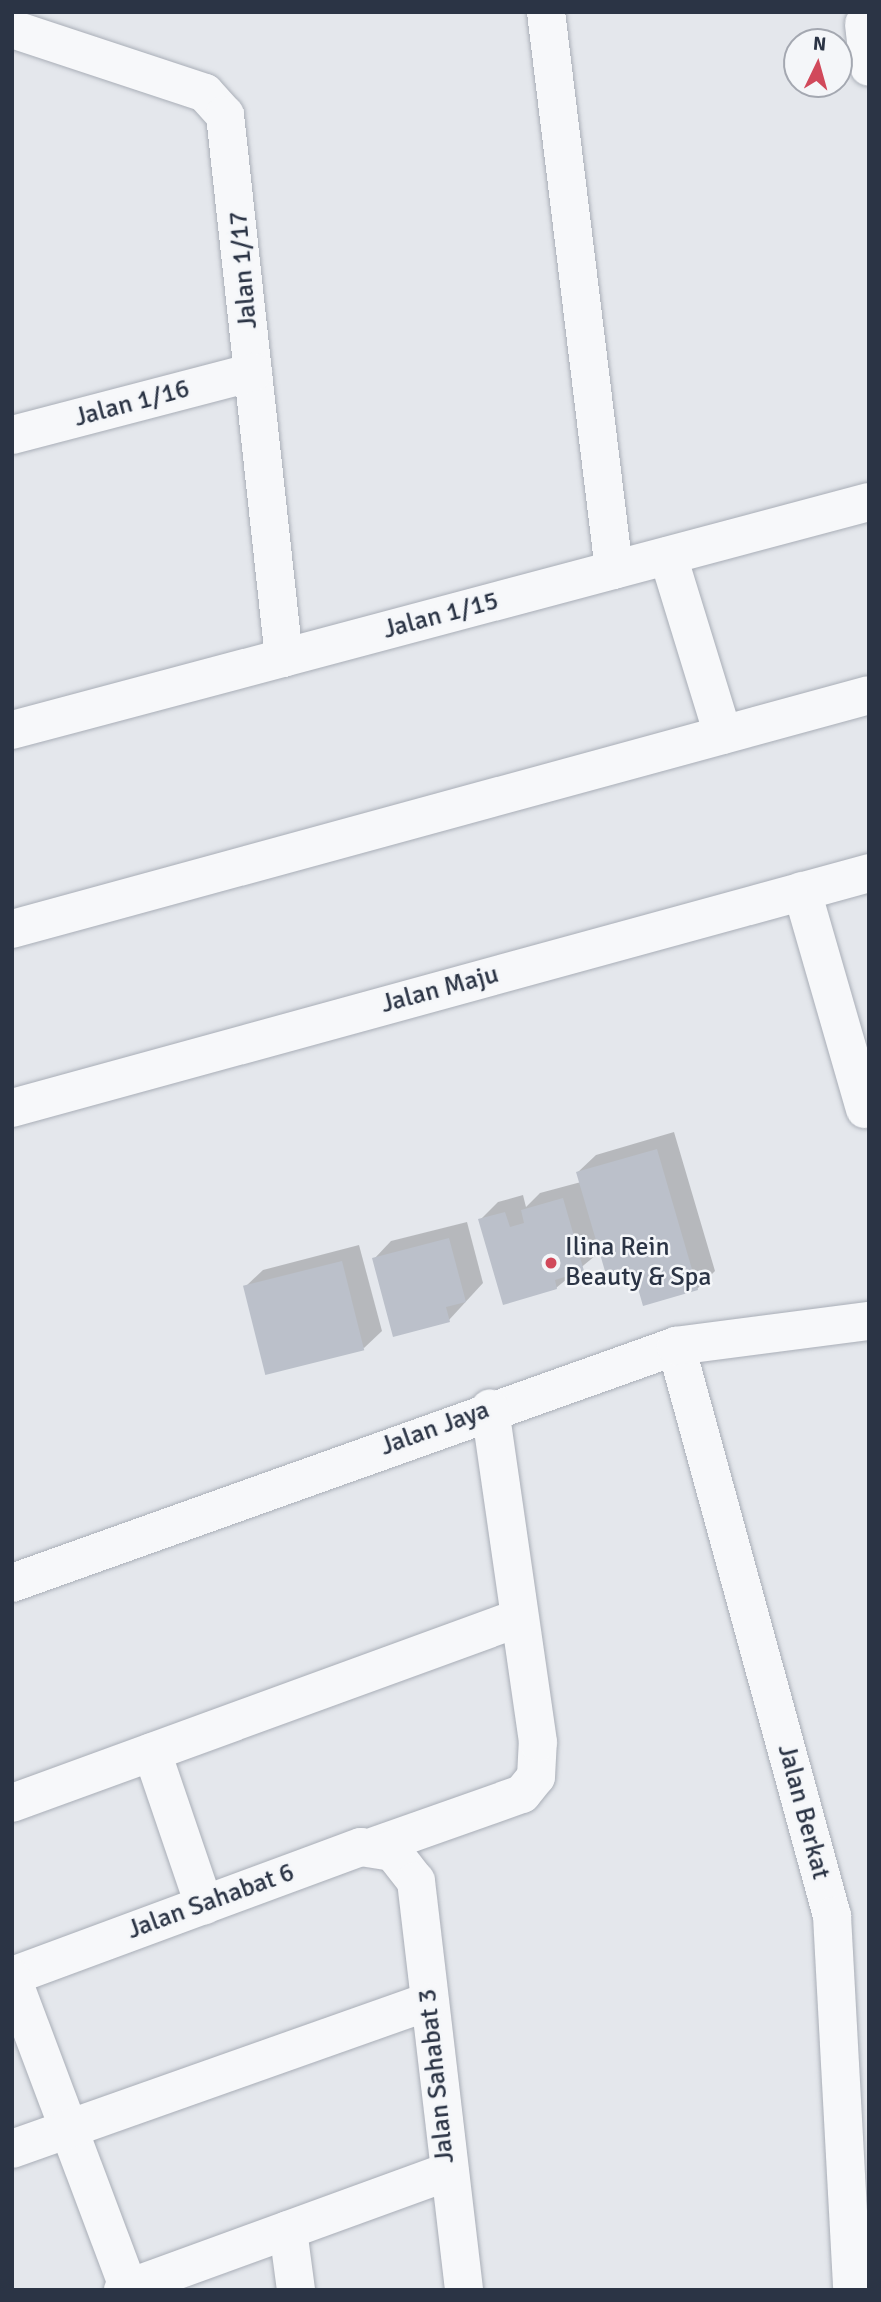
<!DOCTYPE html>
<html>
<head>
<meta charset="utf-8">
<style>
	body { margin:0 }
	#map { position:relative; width:881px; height:2302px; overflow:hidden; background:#e4e7ec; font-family:Signika,sans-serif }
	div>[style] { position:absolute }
	.shadow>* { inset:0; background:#0003 }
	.building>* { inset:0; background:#bbc0ca; transform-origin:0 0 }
	.roads { filter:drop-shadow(0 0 2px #a9aeb7) drop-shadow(0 0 2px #a9aeb7) }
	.minor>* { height:38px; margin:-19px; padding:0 19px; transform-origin:19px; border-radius:19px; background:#f7f8fa }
	.dots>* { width:19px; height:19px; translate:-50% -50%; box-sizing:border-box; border:4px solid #f4f6f9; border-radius:50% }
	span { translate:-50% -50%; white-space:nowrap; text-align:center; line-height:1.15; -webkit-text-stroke:5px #f4f6f9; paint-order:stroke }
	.street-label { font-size:26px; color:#2b3445 }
	.poi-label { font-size:26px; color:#2b3445 }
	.left { translate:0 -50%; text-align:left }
	.frame { position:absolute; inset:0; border:14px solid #2b3445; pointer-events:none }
	.north { position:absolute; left:783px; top:28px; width:70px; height:70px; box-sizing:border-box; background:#f4f6f9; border:2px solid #a4a8b1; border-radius:50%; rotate:5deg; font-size:19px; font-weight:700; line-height:28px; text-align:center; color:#2b3445 }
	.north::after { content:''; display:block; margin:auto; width:24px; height:32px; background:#d1495b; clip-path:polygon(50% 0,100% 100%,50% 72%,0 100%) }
</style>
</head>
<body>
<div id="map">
	<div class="shadow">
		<div style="clip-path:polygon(674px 1132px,715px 1271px,697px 1289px,601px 1251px,556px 1288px,480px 1220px,498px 1202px,523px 1195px,526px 1207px,540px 1193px,581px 1182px,578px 1172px,596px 1155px)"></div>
		<div style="clip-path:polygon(467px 1222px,483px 1283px,449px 1320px,374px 1259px,391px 1241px)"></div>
		<div style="clip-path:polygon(359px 1245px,382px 1331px,364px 1348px,245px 1287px,263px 1270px)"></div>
	</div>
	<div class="building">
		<div style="clip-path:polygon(657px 1149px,698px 1290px,643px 1306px,633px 1271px,607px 1278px,576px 1172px)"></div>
		<div style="clip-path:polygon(563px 1198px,584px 1271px,555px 1280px,557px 1289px,503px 1305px,478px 1219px,505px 1212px,510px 1227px,524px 1223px,521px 1210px)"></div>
		<div style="clip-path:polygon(449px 1238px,466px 1302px,446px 1307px,450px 1322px,393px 1337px,372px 1258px)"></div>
		<div style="left:342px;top:1261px;width:92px;height:102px;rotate:76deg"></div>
	</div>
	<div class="roads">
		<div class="minor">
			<div style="left:546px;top:12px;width:562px;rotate:83.05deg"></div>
			<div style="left:864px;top:24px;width:43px;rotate:83.4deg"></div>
			<div style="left:12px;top:29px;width:203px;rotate:18.3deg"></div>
			<div style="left:205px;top:93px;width:30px;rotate:48deg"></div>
			<div style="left:225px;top:115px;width:546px;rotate:83.8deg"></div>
			<div style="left:12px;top:435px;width:249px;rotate:-14.6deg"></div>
			<div style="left:668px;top:556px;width:187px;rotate:72.9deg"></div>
			<div style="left:12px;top:730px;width:887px;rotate:-14.9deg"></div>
			<div style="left:802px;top:891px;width:227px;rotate:73.9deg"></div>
			<div style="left:12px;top:929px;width:888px;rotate:-15.27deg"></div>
			<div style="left:12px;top:1108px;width:889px;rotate:-15.33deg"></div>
			<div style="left:676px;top:1346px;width:591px;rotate:74.69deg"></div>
			<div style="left:832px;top:1916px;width:375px;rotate:86.9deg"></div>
			<div style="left:12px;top:1583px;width:705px;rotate:-19.64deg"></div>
			<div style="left:676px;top:1346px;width:195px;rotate:-7.4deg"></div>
			<div style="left:152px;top:1752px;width:162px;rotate:71.2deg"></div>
			<div style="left:12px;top:1803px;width:537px;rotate:-20.06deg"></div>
			<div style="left:375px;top:1846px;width:156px;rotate:-19.5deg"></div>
			<div style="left:522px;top:1794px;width:22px;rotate:-51deg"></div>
			<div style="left:536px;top:1777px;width:35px;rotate:-87deg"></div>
			<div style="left:538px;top:1742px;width:337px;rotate:-98.2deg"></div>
			<div style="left:12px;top:1976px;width:372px;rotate:-20.3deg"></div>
			<div style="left:361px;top:1847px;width:32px;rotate:9deg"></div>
			<div style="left:393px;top:1852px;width:37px;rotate:52deg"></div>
			<div style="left:416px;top:1881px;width:412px;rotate:83.3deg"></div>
			<div style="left:12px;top:1978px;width:333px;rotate:69.4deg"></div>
			<div style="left:12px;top:2149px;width:442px;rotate:-19.5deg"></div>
			<div style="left:288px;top:2230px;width:61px;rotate:82.4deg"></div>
			<div style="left:123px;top:2290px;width:346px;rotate:-20deg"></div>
		</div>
	</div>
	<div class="dots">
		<div style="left:551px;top:1263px;background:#d1495b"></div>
	</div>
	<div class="street-label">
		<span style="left:244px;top:270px;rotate:-95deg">Jalan 1/17</span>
		<span style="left:132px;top:404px;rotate:-15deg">Jalan 1/16</span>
		<span style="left:441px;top:616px;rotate:-15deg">Jalan 1/15</span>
		<span style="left:440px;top:990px;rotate:-15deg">Jalan Maju</span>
		<span style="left:435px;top:1429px;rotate:-20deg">Jalan Jaya</span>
		<span style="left:803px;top:1812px;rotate:75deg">Jalan Berkat</span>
		<span style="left:211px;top:1902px;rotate:-20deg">Jalan Sahabat 6</span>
		<span style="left:437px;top:2076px;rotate:-96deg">Jalan Sahabat 3</span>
	</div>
	<div class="poi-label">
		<span class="left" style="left:565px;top:1263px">Ilina Rein<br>Beauty &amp; Spa</span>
	</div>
	<div class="frame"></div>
	<div class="north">N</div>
</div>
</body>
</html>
